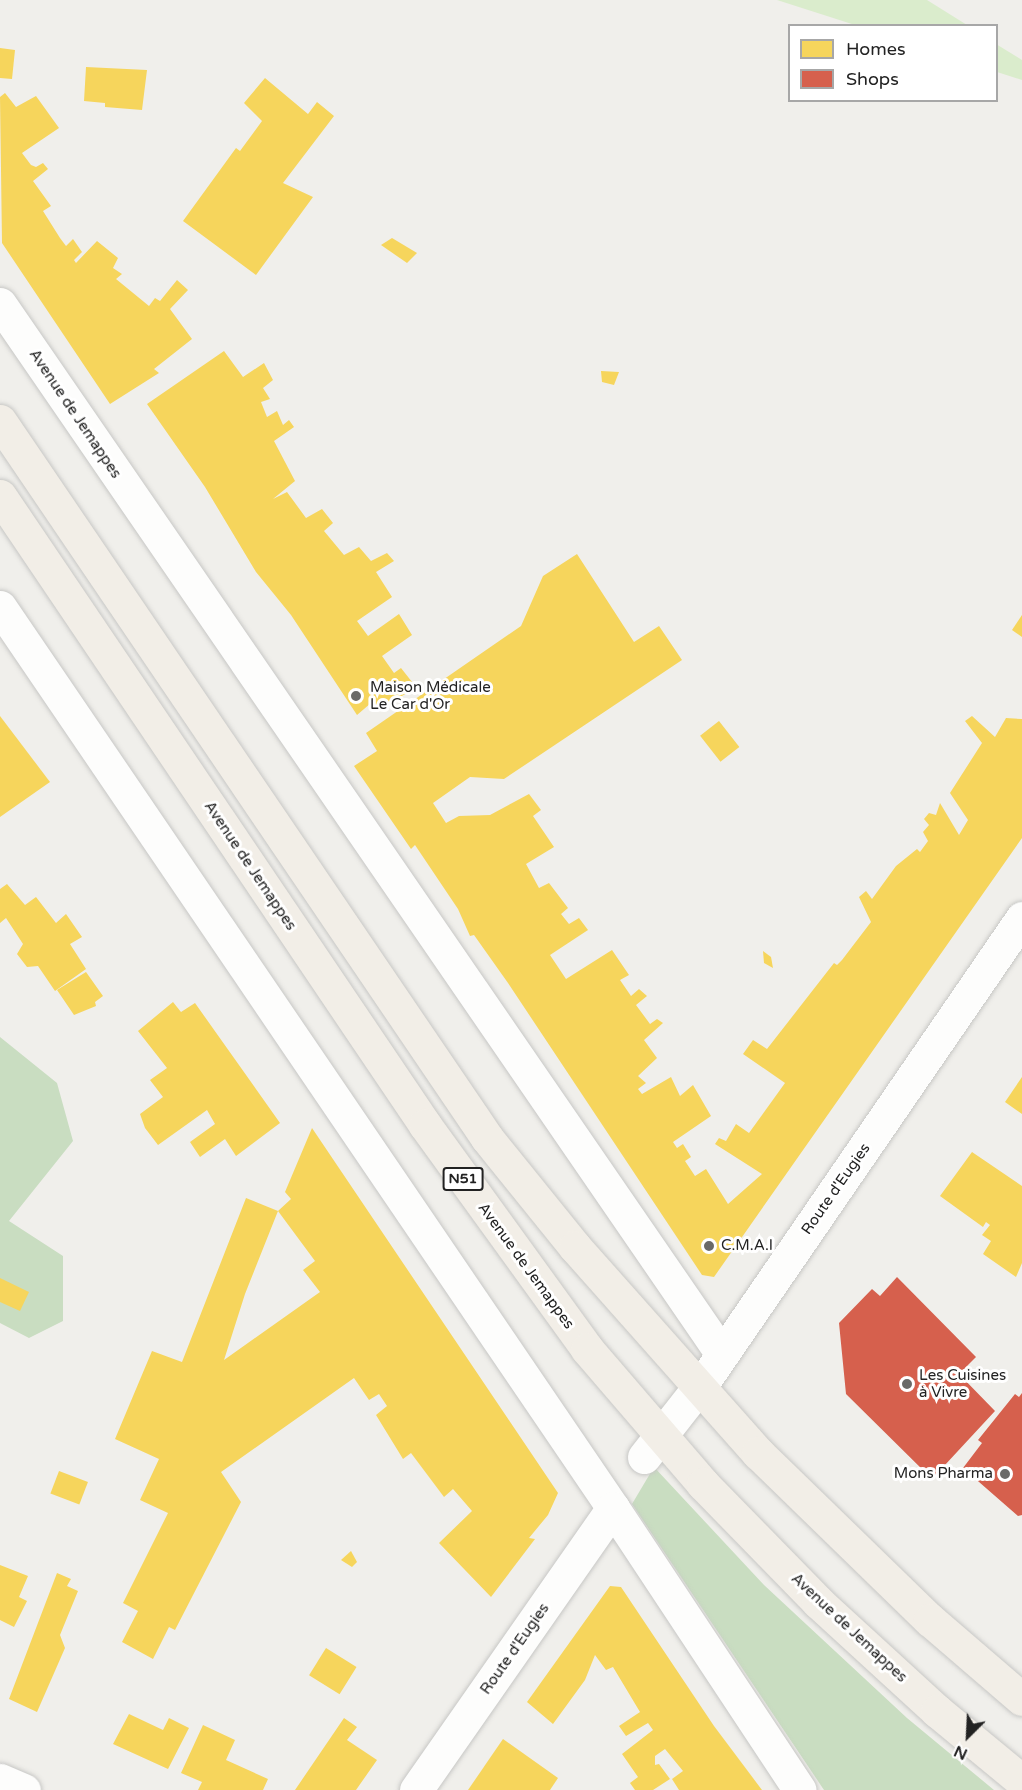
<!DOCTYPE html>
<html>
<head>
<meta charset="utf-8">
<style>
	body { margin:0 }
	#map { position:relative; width:1022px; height:1790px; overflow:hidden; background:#f0efeb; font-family:"Varela Round",sans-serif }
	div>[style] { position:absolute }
	.grass>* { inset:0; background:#daeccc }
	.forest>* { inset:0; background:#c9ddc1 }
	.homes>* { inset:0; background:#f6d55c; transform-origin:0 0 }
	.shops>* { inset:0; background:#d6604d }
	.roads { filter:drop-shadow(0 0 2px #c7c7c5) drop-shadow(0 0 2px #c7c7c5) }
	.street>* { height:33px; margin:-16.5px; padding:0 16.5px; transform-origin:16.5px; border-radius:16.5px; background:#fdfdfc }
	.primary>* { height:33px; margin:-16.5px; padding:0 16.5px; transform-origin:16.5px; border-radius:16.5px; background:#f2eee7 }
	.dots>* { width:16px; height:16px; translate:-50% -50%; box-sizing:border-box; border:3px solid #fff; border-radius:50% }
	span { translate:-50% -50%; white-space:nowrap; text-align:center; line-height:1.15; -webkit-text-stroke:6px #fff; paint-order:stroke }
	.shield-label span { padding:2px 4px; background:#fff; border:2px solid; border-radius:4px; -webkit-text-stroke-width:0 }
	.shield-label { font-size:14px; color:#222; font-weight:700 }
	.street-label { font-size:15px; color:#222 }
	.poi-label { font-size:15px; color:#222 }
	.left { translate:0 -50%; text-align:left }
	.right { translate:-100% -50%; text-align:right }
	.legend { position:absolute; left:788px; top:24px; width:210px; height:78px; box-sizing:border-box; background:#fff; border:2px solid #a7a7a7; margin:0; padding:8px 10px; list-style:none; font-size:18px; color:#222 }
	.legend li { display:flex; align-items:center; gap:12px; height:30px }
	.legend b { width:30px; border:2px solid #a7a7a7 }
	.north { position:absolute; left:938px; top:1706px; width:60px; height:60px; -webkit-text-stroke:4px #fff; paint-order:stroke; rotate:204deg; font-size:16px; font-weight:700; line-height:24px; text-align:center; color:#222 }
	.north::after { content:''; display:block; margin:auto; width:21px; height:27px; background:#222; clip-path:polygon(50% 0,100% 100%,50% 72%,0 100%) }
</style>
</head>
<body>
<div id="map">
	<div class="grass">
		<div style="clip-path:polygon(777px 0,927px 0,967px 25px,855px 25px)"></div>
		<div style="clip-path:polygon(996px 44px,1022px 60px,1022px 80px,997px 72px)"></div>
	</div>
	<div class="forest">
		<div style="clip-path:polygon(0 1037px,57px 1083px,73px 1141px,9px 1221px,63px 1256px,63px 1321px,29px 1338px,0 1323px)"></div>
		<div style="clip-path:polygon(654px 1467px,764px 1585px,907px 1718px,994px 1790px,824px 1790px,632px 1504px)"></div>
	</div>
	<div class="homes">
		<div style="clip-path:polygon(0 48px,15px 50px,12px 79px,0 78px)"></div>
		<div style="clip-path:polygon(86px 67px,147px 70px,142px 110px,105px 107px,105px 103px,84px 101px)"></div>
		<div style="clip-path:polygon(265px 78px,308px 114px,317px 102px,334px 116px,283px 183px,313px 197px,256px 275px,183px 221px,236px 148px,240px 151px,262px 121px,244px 103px)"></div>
		<div style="clip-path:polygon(5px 93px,16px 107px,36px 96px,59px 128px,22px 153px,31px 165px,36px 167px,43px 163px,48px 169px,33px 181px,51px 206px,43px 211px,60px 238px,66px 246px,73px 239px,82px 252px,74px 260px,76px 263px,97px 241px,118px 258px,113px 268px,122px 274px,116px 279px,149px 306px,155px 298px,160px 301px,177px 280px,188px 290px,170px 309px,192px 339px,154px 369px,159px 373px,110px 404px,2px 243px,0 97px)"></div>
		<div style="clip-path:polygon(392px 238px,417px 253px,407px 263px,381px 245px)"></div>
		<div style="clip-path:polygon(224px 351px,243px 377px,264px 363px,273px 380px,263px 388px,270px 399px,261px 402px,267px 417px,277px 411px,283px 425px,289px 420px,294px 427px,274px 441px,295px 481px,273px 499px,287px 492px,306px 518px,322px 509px,333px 523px,324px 531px,344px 555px,359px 547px,371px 561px,387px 553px,394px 561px,376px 572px,392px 597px,357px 621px,368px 636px,399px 614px,412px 635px,382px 656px,394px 673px,401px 668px,416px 687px,377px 712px,371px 703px,357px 715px,291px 615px,256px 572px,205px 487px,147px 404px)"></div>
		<div style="clip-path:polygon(601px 371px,619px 372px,614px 385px,602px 382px)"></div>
		<div style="clip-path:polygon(577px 554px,634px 642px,659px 626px,682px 660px,504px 779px,470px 777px,433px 803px,446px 823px,459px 816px,490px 815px,529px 794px,541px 810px,533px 816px,554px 847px,526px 864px,539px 888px,549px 883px,568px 908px,561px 914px,569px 924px,579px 918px,588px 930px,550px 955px,566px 979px,612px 950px,629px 975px,620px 980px,631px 996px,639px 989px,647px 996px,636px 1005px,650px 1024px,657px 1019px,663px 1023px,644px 1040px,657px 1058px,638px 1076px,646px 1083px,638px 1089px,642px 1094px,671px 1077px,680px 1096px,693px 1085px,711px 1116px,673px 1142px,677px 1148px,683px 1144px,691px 1157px,685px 1161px,695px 1176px,706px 1169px,728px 1204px,762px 1174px,715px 1144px,719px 1138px,726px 1141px,736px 1124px,749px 1133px,785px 1083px,743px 1054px,753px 1040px,767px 1049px,834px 963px,837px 965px,842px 960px,871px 922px,859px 897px,866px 891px,872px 899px,896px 866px,917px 849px,920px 852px,928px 841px,923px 832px,929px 825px,924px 819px,929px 813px,936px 815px,940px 803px,959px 835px,968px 820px,950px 793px,982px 743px,965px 721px,972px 716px,995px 737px,1006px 718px,1022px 719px,1022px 838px,714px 1277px,702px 1275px,508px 983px,474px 935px,470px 936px,458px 909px,415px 845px,411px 849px,354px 766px,377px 751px,366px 733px,521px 626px,543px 576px)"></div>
		<div style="clip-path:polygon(1022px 615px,1022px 637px,1012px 630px)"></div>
		<div style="clip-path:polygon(0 716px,50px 782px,0 817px)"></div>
		<div style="left:719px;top:721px;width:33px;height:24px;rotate:52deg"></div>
		<div style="clip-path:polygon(7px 884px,25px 905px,36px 897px,56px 923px,66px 914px,82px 937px,70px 944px,86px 969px,55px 991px,38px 966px,27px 967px,17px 954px,23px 944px,6px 918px,0 923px,0 889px)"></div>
		<div style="clip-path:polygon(763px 951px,771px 957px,773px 968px,764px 963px)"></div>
		<div style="clip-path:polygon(86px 972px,103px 996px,95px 1002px,96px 1006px,74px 1015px,57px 990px)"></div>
		<div style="clip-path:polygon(173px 1002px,181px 1012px,195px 1003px,280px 1123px,236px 1156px,225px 1139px,200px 1157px,190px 1142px,215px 1124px,207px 1110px,158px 1145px,145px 1128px,140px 1114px,163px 1097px,150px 1080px,167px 1068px,138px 1031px)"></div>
		<div style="clip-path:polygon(1022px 1077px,1022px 1114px,1005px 1102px)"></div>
		<div style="clip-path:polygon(evenodd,312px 1128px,558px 1493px,548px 1515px,529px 1538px,535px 1539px,491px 1597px,439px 1543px,472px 1511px,453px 1489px,444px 1497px,411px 1453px,403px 1459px,376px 1415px,387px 1406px,379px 1394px,369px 1400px,354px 1378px,221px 1472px,241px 1502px,175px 1630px,169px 1627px,153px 1659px,122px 1642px,138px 1611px,123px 1603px,168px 1513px,140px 1500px,159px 1459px,115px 1439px,152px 1351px,182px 1362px,246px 1198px,278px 1211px,291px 1199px,285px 1192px,312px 1128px,278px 1211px,315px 1261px,303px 1270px,320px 1292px,224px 1360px,245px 1294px,278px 1211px)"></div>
		<div style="clip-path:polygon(972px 1152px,1022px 1186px,1022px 1263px,1016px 1277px,983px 1254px,991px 1241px,982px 1235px,990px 1225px,986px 1222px,983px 1227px,940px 1196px)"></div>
		<div style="clip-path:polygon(0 1278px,29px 1292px,20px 1311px,0 1302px)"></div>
		<div style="left:59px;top:1471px;width:31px;height:24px;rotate:21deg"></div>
		<div style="clip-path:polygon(351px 1551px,357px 1562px,352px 1567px,341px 1560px)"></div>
		<div style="clip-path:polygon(0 1565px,28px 1576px,19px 1597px,27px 1601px,14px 1627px,0 1620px)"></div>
		<div style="clip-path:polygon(57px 1573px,71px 1579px,67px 1586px,78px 1591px,60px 1635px,65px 1648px,37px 1712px,9px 1699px)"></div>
		<div style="clip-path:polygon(610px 1586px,621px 1587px,714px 1726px,762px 1790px,679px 1790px,672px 1779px,683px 1771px,665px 1749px,655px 1756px,655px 1765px,659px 1764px,670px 1779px,653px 1790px,635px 1790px,630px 1783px,638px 1777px,622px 1754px,653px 1730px,648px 1723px,626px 1736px,619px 1726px,640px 1712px,613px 1667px,606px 1670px,595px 1655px,585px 1680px,553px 1724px,527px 1702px)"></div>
		<div style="left:326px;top:1648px;width:36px;height:32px;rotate:32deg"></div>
		<div style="clip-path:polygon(129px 1714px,163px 1730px,169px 1718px,189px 1728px,168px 1769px,113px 1744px)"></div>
		<div style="clip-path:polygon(344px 1718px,357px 1727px,347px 1740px,377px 1760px,356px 1790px,295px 1790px)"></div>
		<div style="clip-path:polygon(203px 1725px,235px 1740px,226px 1760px,268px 1779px,263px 1790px,198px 1790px,202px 1782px,181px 1773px)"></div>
		<div style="clip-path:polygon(503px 1739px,558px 1778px,550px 1790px,468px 1790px)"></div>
	</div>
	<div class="shops">
		<div style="clip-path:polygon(897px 1277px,976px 1357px,959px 1374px,995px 1411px,932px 1479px,846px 1394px,839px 1323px,872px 1289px,880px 1296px)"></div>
		<div style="clip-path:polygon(1022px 1393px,1022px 1515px,1018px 1516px,963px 1468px,982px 1443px,978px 1440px,1015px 1394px,1019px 1397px)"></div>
	</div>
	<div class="roads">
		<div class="street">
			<div style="left:0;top:304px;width:1274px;rotate:55.49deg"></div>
			<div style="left:0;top:607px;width:1090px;rotate:55.77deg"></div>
			<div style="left:613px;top:1508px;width:338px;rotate:56.5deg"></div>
			<div style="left:644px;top:1457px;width:100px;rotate:-51.9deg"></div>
			<div style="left:706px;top:1378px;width:558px;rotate:-55.51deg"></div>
			<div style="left:0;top:1780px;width:26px;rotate:23deg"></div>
			<div style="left:416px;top:1790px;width:344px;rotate:-55.1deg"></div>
		</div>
		<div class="primary">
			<div style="left:0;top:421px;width:867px;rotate:55.81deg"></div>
			<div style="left:487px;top:1138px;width:140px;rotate:51.1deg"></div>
			<div style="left:575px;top:1247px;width:276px;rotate:48.4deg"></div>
			<div style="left:758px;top:1453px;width:240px;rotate:44.2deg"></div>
			<div style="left:930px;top:1620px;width:121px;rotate:40.7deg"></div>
			<div style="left:0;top:496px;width:759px;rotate:55.95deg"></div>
			<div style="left:425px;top:1125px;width:276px;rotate:54.1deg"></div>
			<div style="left:587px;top:1349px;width:178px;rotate:49.3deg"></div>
			<div style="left:703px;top:1484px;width:165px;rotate:45.7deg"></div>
			<div style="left:818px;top:1602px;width:161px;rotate:42.5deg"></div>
			<div style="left:937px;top:1711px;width:110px;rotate:39.5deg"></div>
		</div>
	</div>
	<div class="dots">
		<div style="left:356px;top:696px;background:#6a6a68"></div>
		<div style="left:709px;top:1246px;background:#6a6a68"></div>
		<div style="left:907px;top:1384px;background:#6a6a68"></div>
		<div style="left:1005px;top:1474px;background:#6a6a68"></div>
	</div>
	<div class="shield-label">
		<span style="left:463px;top:1179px">N51</span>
	</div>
	<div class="street-label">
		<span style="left:75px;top:414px;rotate:56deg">Avenue de Jemappes</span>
		<span style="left:250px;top:866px;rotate:56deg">Avenue de Jemappes</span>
		<span style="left:836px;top:1189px;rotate:-55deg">Route d'Eugies</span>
		<span style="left:526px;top:1266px;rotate:54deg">Avenue de Jemappes</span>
		<span style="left:849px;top:1628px;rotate:43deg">Avenue de Jemappes</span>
		<span style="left:515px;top:1649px;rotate:-55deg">Route d'Eugies</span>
	</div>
	<div class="poi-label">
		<span class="left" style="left:370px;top:696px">Maison Médicale<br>Le Car d'Or</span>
		<span class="left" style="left:721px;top:1246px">C.M.A.I</span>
		<span class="left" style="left:919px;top:1384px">Les Cuisines<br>à Vivre</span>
		<span class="right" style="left:993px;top:1474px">Mons Pharma</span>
	</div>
	<ul class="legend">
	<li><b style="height:16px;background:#f6d55c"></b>Homes</li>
	<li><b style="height:16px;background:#d6604d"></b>Shops</li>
	</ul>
	<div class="north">N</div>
</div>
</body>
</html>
